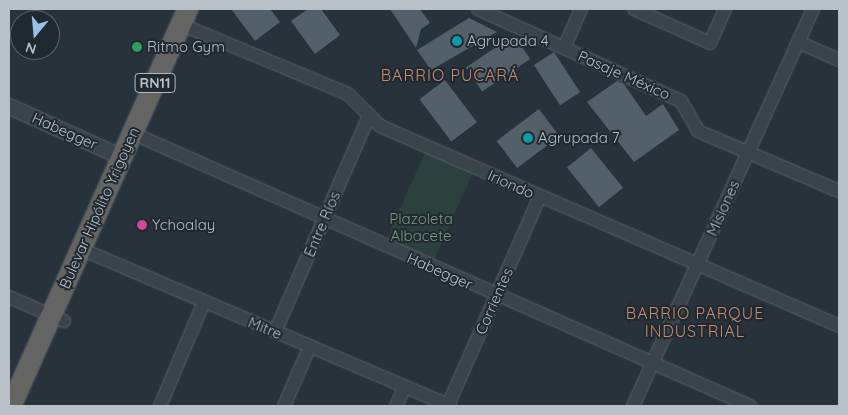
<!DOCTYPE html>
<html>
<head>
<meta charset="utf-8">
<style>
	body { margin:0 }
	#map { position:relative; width:848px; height:415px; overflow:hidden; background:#27323b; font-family:Quicksand,sans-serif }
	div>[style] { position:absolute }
	.green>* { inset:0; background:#2c403e; transform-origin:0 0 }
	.building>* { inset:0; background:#535f69; transform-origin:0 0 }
	.roads { filter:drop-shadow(0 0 1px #596269) drop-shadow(0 0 1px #596269) }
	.minor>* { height:12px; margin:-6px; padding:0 6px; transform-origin:6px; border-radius:6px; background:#3b444b }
	.tertiary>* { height:15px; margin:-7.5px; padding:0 7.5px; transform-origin:7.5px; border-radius:7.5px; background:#3b444b }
	.trunk>* { height:20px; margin:-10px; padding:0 10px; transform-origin:10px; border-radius:10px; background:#646462 }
	.dots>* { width:14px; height:14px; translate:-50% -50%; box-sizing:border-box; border:2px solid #202930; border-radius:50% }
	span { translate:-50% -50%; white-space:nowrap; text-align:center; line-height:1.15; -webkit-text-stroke:4px #202930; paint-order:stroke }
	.shield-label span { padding:1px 4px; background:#202930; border:1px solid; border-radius:4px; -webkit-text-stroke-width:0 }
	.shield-label { font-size:14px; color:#b7bfc7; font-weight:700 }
	.poi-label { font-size:15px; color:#b7bfc7 }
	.left { translate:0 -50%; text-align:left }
	.street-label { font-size:15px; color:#b7bfc7 }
	.park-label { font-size:15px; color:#789a7c }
	.neighbourhood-label { font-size:16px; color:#c88c71; letter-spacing:1px }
	.frame { position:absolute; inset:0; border:10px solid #b7bfc7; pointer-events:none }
	.north { position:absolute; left:10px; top:10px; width:50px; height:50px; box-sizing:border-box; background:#202930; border:1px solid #5c656c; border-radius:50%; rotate:197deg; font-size:14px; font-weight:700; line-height:20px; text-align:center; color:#b7bfc7 }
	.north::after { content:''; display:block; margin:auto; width:18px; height:22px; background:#97c1eb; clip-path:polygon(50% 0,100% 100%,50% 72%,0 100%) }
</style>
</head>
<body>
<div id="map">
	<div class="green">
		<div style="left:427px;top:148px;width:52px;height:106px;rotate:24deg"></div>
	</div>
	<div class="building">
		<div style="clip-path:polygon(231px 9px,270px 9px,280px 22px,255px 41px)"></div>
		<div style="clip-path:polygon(308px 9px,321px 9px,340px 35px,315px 54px,291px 21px)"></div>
		<div style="clip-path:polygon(390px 9px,420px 9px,430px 23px,421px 29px,416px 48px)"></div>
		<div style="clip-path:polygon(469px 18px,497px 32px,431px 70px,417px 50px)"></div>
		<div style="left:514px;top:35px;width:29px;height:58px;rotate:56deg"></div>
		<div style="left:554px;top:52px;width:48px;height:24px;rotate:57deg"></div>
		<div style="left:445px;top:80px;width:53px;height:32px;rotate:53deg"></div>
		<div style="clip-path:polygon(617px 81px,624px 84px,646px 116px,663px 104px,679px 130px,634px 162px,587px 102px)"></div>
		<div style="left:539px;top:109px;width:34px;height:53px;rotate:53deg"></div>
		<div style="left:591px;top:148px;width:51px;height:31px;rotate:51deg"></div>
	</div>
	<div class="roads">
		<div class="minor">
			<div style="left:478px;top:9px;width:223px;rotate:24.4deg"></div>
			<div style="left:681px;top:101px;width:34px;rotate:60deg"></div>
			<div style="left:698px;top:131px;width:153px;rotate:23.1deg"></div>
			<div style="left:634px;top:9px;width:83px;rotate:24.1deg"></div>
			<div style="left:710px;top:43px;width:37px;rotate:-66deg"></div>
			<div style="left:192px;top:29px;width:169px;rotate:22.6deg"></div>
			<div style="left:348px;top:94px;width:45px;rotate:45deg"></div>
			<div style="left:380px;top:126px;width:501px;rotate:23.54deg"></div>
			<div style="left:798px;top:42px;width:45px;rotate:23.7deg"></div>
			<div style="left:564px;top:48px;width:43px;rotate:-66.4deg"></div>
			<div style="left:132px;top:133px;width:676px;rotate:23.83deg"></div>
			<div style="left:81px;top:249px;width:401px;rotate:23deg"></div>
			<div style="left:9px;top:297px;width:60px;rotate:23.6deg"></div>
			<div style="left:275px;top:332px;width:236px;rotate:-66.5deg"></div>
			<div style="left:448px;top:405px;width:228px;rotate:-66.2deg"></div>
			<div style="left:160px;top:406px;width:113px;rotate:-67.1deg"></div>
			<div style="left:284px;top:406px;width:65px;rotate:-66.6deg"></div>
			<div style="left:396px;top:406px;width:21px;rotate:-65deg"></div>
			<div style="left:633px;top:406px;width:436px;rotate:-65.6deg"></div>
		</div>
		<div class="tertiary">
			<div style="left:9px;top:106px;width:124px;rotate:24.3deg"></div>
		</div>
		<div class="trunk">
			<div style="left:11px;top:406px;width:435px;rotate:-66deg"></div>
		</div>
	</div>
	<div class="dots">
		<div style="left:457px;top:41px;background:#0f9aa8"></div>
		<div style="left:137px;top:47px;background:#2e9e5b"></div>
		<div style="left:528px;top:138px;background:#0f9aa8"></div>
		<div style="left:142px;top:225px;background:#d1479c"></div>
	</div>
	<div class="shield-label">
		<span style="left:155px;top:83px">RN11</span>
	</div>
	<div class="poi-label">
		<span class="left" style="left:467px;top:41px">Agrupada 4</span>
		<span class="left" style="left:147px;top:47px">Ritmo Gym</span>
		<span class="left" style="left:538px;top:138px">Agrupada 7</span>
		<span class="left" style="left:152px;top:225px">Ychoalay</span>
	</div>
	<div class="street-label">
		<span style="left:624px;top:75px;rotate:24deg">Pasaje México</span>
		<span style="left:65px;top:131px;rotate:24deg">Habegger</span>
		<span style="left:511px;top:184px;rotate:24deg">Iriondo</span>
		<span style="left:99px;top:208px;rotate:-66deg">Bulevar Hipólito Yrigoyen</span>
		<span style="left:723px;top:208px;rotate:-66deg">Misiones</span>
		<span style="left:322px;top:224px;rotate:-67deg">Entre Ríos</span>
		<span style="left:440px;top:271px;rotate:24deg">Habegger</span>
		<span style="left:494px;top:301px;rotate:-66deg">Corrientes</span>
		<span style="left:265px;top:328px;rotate:22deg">Mitre</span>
	</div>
	<div class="park-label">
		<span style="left:421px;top:227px">Plazoleta<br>Albacete</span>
	</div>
	<div class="neighbourhood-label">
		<span style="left:450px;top:75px">BARRIO PUCARÁ</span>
		<span style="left:695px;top:322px">BARRIO PARQUE<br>INDUSTRIAL</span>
	</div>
	<div class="frame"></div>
	<div class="north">N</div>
</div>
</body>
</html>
